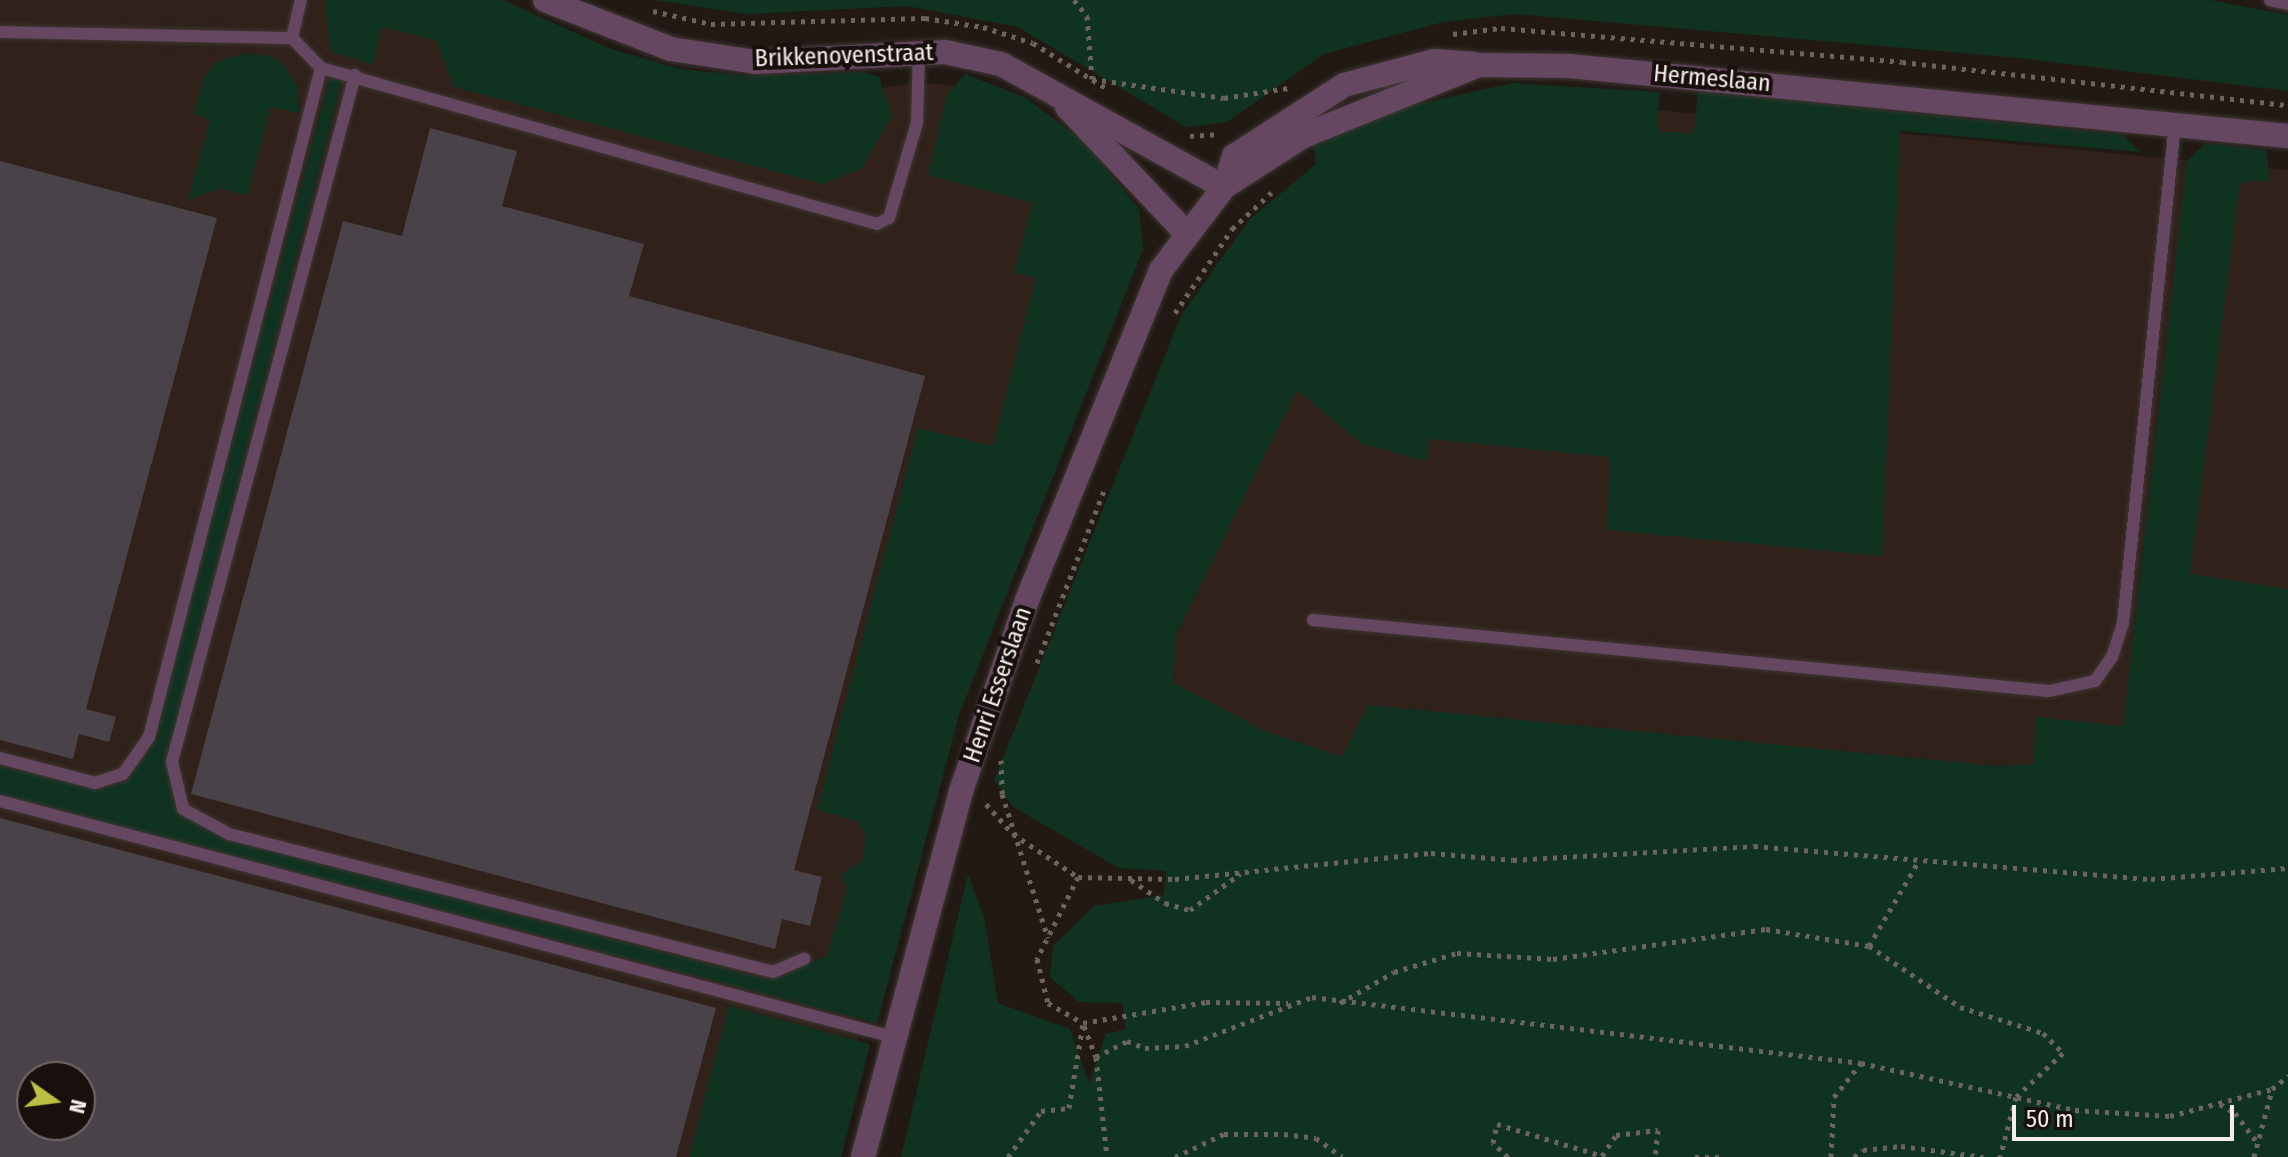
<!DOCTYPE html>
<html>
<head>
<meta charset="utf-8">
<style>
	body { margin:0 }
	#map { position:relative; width:2288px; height:1157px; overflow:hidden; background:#221915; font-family:"Fira Sans Condensed",sans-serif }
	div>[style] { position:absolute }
	.built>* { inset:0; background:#30211b }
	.green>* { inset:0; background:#103221 }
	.building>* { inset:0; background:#494249 }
	.path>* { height:5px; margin-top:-2.5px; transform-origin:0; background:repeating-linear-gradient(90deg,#6c6460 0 4px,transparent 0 10px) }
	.roads { filter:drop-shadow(0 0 2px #3f3733) drop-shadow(0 0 2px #3f3733) }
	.service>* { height:12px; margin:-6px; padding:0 6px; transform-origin:6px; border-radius:6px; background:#664761 }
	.tertiary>* { height:24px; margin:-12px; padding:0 12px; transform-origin:12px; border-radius:12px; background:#664761 }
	span { translate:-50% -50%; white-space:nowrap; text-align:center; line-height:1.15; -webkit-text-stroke:8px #18100d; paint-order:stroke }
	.street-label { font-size:24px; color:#f4edeb }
	.north { position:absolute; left:16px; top:1061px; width:80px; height:80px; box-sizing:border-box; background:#18100d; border:2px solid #706866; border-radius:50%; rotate:104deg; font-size:22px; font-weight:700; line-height:32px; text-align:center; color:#f4edeb }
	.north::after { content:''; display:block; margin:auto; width:28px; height:36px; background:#bcbf44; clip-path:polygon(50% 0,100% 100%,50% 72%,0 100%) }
	.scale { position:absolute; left:2012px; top:1105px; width:222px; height:36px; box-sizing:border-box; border:4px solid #f4edeb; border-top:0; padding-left:10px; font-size:24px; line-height:28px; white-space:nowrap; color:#f4edeb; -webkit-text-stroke:6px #18100d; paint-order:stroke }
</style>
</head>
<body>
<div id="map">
	<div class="built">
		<div style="clip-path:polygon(evenodd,0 0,469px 0,657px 87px,838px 96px,915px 82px,989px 89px,1070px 146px,856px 1008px,858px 1050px,830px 1157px,0 1157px,0 0,32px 1077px,80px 1077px,80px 1125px,32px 1125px,32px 1077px)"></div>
		<div style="clip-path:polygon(1529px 98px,2288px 170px,2288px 726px,2110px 762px,1996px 766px,1368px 705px,1342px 757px,1265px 731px,1173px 683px,1176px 635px,1297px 389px)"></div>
	</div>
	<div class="green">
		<div style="clip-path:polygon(325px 0,503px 0,611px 49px,681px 69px,749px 76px,863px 72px,879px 77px,892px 116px,862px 168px,823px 184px,454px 87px,436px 40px,382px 27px,373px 65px,330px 51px)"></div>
		<div style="clip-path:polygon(655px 0,2210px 0,2288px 15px,2288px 91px,2019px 58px,1515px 14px,1443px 22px,1324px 54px,1227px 122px,1186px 127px,1018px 27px,907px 6px,747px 14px)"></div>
		<div style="clip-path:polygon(241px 54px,268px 55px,283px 64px,298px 87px,299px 113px,271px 107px,247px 196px,221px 188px,188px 200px,210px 120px,194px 114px,204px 77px,217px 62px)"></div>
		<div style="clip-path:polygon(965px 74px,1026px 98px,1083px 141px,1139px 209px,1143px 249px,959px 715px,877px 1023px,0 796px,0 766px,97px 789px,125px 782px,150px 748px,330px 78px,342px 81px,167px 758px,173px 800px,193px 820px,226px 839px,770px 980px,827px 956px,847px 890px,841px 874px,862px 862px,866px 836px,857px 821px,817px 810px,918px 428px,993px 446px,1036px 278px,1014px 273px,1033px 203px,928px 175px,947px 95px)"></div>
		<div style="clip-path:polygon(1513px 83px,1660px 92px,1657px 131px,1694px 134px,1698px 91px,2123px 135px,2141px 152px,1900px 131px,1882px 556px,1607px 530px,1610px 457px,1430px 439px,1425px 461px,1361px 443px,1297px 390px,1176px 635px,1173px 683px,1265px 731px,1342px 757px,1368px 705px,1996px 766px,2033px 764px,2036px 717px,2123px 726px,2187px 161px,2206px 143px,2266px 150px,2270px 180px,2240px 183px,2190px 574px,2288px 589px,2288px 1157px,901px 1157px,968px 874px,984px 917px,998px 1003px,1070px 1029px,1089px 1083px,1106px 1034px,1126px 1029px,1122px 1003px,1079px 1002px,1050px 977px,1053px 946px,1094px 906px,1164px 895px,1166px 871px,1119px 868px,1013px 807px,994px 780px,1181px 316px,1249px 220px,1316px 164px,1313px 143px,1373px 114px)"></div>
		<div style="clip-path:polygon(729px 1006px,870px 1044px,841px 1157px,689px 1157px)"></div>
	</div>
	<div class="building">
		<div style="clip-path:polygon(430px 128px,517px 151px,502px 206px,644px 244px,629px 296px,925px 376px,794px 870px,822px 877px,810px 926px,782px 919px,775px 949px,191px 794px,343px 221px,402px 236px)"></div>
		<div style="clip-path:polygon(0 161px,217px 218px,86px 709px,116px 717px,109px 742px,79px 734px,73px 759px,0 740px)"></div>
		<div style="clip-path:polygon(evenodd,0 818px,716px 1008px,676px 1157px,0 1157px,0 818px,32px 1077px,80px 1077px,80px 1125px,32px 1125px,32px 1077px)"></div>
	</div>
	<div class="path">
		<div style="left:1074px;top:0;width:21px;rotate:51deg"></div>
		<div style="left:1087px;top:16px;width:63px;rotate:85.5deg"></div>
		<div style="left:1092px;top:79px;width:133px;rotate:8.2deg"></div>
		<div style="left:1224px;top:98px;width:65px;rotate:-8.9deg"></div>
		<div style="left:653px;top:11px;width:59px;rotate:12.6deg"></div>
		<div style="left:711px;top:24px;width:214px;rotate:-1.6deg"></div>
		<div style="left:925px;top:18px;width:59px;rotate:8.8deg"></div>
		<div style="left:983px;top:27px;width:52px;rotate:17.7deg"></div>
		<div style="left:1033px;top:43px;width:89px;rotate:31.7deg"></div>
		<div style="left:1453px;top:34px;width:48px;rotate:-7.1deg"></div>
		<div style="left:1501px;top:28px;width:402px;rotate:4.8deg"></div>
		<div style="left:1902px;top:62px;width:388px;rotate:6.4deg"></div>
		<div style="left:1190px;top:136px;width:30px;rotate:-4deg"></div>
		<div style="left:1175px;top:313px;width:102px;rotate:-55.8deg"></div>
		<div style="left:1232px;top:229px;width:56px;rotate:-42.8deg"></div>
		<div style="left:1037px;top:663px;width:186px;rotate:-68.8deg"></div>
		<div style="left:1001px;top:760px;width:34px;rotate:88deg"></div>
		<div style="left:1002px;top:794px;width:151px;rotate:72.3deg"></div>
		<div style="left:986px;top:804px;width:40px;rotate:48deg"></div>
		<div style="left:1013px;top:834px;width:78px;rotate:33.5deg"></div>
		<div style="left:1078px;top:877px;width:92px;rotate:116.6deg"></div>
		<div style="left:1037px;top:959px;width:45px;rotate:76deg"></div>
		<div style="left:1048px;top:1003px;width:40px;rotate:29.7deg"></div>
		<div style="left:1083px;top:1023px;width:125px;rotate:-9.7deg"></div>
		<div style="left:1206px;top:1002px;width:82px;rotate:0.7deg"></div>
		<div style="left:1078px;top:877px;width:97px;rotate:1.2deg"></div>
		<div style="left:1175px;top:879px;width:257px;rotate:-5.8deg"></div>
		<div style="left:1431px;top:853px;width:82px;rotate:4.9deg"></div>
		<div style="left:1513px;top:860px;width:241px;rotate:-3.3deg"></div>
		<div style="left:1754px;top:846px;width:398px;rotate:4.8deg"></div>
		<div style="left:2151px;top:879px;width:137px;rotate:-4.6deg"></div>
		<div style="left:1131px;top:880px;width:41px;rotate:34.1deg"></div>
		<div style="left:1165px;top:903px;width:26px;rotate:16deg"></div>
		<div style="left:1190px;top:910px;width:62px;rotate:-35.8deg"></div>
		<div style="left:1869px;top:946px;width:95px;rotate:-59.7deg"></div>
		<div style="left:1340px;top:1003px;width:62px;rotate:-29.9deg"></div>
		<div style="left:1394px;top:972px;width:66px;rotate:-16.8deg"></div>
		<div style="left:1457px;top:953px;width:96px;rotate:3.6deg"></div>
		<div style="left:1553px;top:959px;width:215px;rotate:-8deg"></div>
		<div style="left:1766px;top:929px;width:104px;rotate:9.4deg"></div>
		<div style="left:1869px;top:946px;width:110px;rotate:33.8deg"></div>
		<div style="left:1960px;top:1007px;width:87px;rotate:17.4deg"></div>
		<div style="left:2043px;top:1033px;width:28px;rotate:45deg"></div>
		<div style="left:2063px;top:1053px;width:64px;rotate:136.9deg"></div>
		<div style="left:2016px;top:1097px;width:62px;rotate:104.9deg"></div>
		<div style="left:1084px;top:1026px;width:33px;rotate:69deg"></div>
		<div style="left:1096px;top:1057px;width:101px;rotate:83.7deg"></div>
		<div style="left:1096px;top:1057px;width:35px;rotate:-27deg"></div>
		<div style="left:1127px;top:1041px;width:19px;rotate:21deg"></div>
		<div style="left:1145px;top:1048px;width:40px;rotate:-2.9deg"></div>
		<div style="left:1185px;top:1046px;width:136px;rotate:-21.1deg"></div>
		<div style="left:1312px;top:997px;width:553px;rotate:6.86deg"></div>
		<div style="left:2220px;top:1104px;width:17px;rotate:31deg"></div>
		<div style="left:2235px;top:1113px;width:34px;rotate:53deg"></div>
		<div style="left:1008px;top:1157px;width:57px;rotate:-54.3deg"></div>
		<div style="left:1041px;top:1111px;width:28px;rotate:-6deg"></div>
		<div style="left:1069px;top:1108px;width:86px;rotate:-80.6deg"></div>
		<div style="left:1175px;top:1157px;width:54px;rotate:-25.1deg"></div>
		<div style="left:1224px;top:1134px;width:60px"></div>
		<div style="left:1284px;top:1134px;width:32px;rotate:7deg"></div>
		<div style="left:1316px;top:1138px;width:32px;rotate:36deg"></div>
		<div style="left:1508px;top:1157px;width:21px;rotate:-137deg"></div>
		<div style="left:1493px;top:1143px;width:19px;rotate:-78deg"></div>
		<div style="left:1497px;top:1124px;width:110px;rotate:16.9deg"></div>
		<div style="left:1602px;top:1156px;width:25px;rotate:-56deg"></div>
		<div style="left:1616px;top:1135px;width:42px;rotate:-6.8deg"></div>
		<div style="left:1658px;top:1130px;width:27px;rotate:96deg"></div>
		<div style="left:1695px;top:1157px;width:30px"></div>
		<div style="left:1831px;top:1157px;width:60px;rotate:-87.1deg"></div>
		<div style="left:1834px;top:1097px;width:43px;rotate:-51.5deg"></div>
		<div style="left:1861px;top:1063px;width:219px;rotate:12.4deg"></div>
		<div style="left:2075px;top:1110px;width:95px;rotate:3.6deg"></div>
		<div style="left:2170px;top:1116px;width:106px;rotate:-14.8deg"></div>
		<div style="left:2272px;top:1089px;width:21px;rotate:-39deg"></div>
		<div style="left:1854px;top:1157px;width:11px;rotate:-38deg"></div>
		<div style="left:1863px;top:1150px;width:38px;rotate:-6deg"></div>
		<div style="left:1901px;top:1146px;width:83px;rotate:7.6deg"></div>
		<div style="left:2254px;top:1157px;width:69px;rotate:-75deg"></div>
	</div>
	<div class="roads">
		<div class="service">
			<div style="left:2270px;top:0;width:18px;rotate:13deg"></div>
			<div style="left:0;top:32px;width:292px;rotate:1.2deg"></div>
			<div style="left:321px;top:68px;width:577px;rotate:15.67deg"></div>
			<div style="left:877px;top:224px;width:13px;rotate:-27deg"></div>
			<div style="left:889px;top:218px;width:99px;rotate:-73.6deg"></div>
			<div style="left:917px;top:123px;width:70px;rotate:-88.4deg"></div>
			<div style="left:355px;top:75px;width:711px;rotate:104.92deg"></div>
			<div style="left:172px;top:762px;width:48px;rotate:76.8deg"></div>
			<div style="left:183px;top:809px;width:52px;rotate:28.5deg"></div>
			<div style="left:229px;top:834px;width:561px;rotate:14.23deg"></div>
			<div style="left:773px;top:972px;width:34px;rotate:-23deg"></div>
			<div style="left:1313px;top:620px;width:739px;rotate:5.51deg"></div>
			<div style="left:2049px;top:691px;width:47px;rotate:-12.3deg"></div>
			<div style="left:2095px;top:681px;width:29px;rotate:-55deg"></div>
			<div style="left:2112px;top:657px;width:36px;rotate:-72deg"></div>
			<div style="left:2123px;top:623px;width:502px;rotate:-84.05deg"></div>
			<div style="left:0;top:758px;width:98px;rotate:14.7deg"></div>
			<div style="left:95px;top:783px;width:29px;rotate:-18deg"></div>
			<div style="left:123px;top:774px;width:45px;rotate:-54.9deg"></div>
			<div style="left:149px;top:737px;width:691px;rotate:-75.58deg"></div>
			<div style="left:321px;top:68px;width:42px;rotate:-134deg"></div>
			<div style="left:292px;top:38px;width:39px;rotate:-77deg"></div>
			<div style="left:0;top:801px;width:924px;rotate:14.8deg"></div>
		</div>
		<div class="tertiary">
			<div style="left:545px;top:0;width:135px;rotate:21.3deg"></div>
			<div style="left:671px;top:49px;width:86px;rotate:8.7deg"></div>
			<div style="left:756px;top:62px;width:189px;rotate:-3deg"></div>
			<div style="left:945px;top:52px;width:57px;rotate:12.1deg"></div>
			<div style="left:1001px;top:64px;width:255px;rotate:28.9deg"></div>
			<div style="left:1067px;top:107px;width:173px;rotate:46.6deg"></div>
			<div style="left:1224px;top:187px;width:33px;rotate:-72deg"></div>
			<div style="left:1234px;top:156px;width:131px;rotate:-32.8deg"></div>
			<div style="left:1344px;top:85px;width:93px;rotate:-14.9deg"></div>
			<div style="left:1434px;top:61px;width:39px;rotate:4deg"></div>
			<div style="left:863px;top:1157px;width:379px;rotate:-75deg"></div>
			<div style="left:961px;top:791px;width:202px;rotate:-70.9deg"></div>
			<div style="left:1027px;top:600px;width:356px;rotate:-67.9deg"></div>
			<div style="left:1161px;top:270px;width:104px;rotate:-52.8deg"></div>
			<div style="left:1224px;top:187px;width:94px;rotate:-32.8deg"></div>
			<div style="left:1303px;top:136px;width:190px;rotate:-22deg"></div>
			<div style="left:1479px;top:65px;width:90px;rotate:0.6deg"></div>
			<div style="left:1569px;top:66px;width:722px;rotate:5.56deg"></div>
		</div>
	</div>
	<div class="street-label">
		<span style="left:844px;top:56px;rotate:-2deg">Brikkenovenstraat</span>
		<span style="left:1712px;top:79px;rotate:5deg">Hermeslaan</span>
		<span style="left:998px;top:685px;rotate:-71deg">Henri Esserslaan</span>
	</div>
	<div class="north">N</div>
	<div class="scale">50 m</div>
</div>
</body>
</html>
